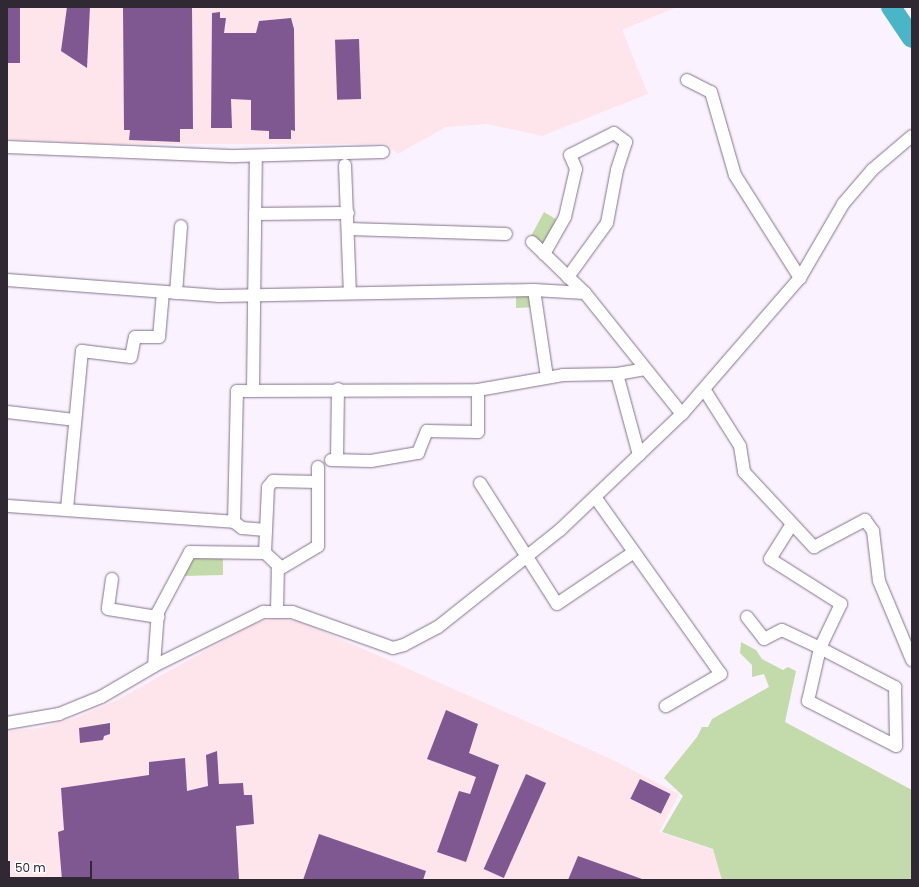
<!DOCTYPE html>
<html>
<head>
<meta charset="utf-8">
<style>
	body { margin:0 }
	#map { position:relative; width:919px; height:887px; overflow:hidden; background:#faf2fe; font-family:Poppins,sans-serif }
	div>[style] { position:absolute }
	.industrial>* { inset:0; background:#fee4eb }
	.green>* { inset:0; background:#c3dbaa }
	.river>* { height:20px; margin:-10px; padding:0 10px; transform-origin:10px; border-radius:10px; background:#49b5c6 }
	.building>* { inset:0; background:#7f5791; transform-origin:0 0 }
	.roads { filter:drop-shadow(0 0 1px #84728c) drop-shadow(0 0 1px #84728c) }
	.minor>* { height:12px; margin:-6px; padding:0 6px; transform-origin:6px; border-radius:6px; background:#fff }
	span { translate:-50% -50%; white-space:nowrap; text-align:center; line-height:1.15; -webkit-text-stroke:4px #fff; paint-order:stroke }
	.frame { position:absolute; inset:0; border:8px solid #302833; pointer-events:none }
	.scale { position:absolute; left:8px; top:861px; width:84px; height:18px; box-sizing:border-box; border:2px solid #302833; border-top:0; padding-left:5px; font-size:12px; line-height:14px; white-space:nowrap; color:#302833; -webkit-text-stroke:3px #fff; paint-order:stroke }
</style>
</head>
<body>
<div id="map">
	<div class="industrial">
		<div style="clip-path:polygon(7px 7px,677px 7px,622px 30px,648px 94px,542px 136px,487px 124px,446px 127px,398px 154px,386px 144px,99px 144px,7px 139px)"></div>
		<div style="clip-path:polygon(277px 618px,301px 622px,384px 658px,611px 759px,679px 794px,659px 832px,714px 850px,723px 880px,7px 880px,7px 731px,39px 728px,78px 717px,119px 699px,255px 623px)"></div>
	</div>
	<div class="green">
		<div style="clip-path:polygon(544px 212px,559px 221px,547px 243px,541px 243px,531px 236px)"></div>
		<div style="clip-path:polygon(516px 290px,534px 290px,536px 307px,516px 308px)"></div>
		<div style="clip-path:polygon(193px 556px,223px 556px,223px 575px,183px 576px)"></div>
		<div style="clip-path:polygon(741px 642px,756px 650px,762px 659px,783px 670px,788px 667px,796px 671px,785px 722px,912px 790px,912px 880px,722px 880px,713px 849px,662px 832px,683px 796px,664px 778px,697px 737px,702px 727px,708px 727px,712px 719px,769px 687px,764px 674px,752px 677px,752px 665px,740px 653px)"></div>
	</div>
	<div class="river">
		<div style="left:891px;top:7px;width:37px;rotate:56deg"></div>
	</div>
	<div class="building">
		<div style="left:7px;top:7px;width:13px;height:56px"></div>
		<div style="clip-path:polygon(67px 7px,90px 7px,87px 68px,61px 51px)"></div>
		<div style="clip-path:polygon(123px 7px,192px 7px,193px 129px,180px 129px,180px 142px,129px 140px,130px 130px,124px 130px)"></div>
		<div style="clip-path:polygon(220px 12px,220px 18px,226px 18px,224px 33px,256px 33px,259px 21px,291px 18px,294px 29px,295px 131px,291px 130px,291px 139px,269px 139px,269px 131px,251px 130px,251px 100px,231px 99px,232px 128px,211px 128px,212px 13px)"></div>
		<div style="left:359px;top:39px;width:60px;height:24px;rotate:88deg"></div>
		<div style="clip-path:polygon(446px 710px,478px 724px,469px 753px,499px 765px,466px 862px,437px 852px,459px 791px,470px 794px,476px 777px,427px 759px)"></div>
		<div style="clip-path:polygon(110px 723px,110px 734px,104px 736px,103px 740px,80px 743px,79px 728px)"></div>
		<div style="clip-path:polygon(217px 751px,219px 784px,243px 783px,244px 795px,252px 795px,254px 824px,236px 826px,239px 880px,62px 880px,58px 832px,64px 830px,61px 788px,149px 775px,149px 762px,185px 758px,187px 791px,208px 786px,206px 755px)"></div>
		<div style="left:526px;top:774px;width:22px;height:104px;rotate:24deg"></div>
		<div style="left:640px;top:779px;width:34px;height:22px;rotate:26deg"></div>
		<div style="clip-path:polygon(319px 834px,426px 871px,423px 880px,303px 880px)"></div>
		<div style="clip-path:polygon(578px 856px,642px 879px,641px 880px,568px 880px)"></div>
	</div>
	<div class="roads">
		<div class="minor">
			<div style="left:687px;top:80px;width:27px;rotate:27deg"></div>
			<div style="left:711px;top:92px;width:86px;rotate:73.9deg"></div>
			<div style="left:735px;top:175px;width:122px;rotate:57.7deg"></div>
			<div style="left:7px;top:147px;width:229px;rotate:2.3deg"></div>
			<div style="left:236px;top:156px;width:147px;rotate:-1.6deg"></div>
			<div style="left:345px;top:165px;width:128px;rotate:87.8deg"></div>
			<div style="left:255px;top:214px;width:93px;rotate:-0.6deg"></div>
			<div style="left:349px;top:229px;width:157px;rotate:1.8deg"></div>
			<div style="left:532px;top:242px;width:74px;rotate:43.9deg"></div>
			<div style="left:544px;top:254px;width:43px;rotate:-60.4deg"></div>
			<div style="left:565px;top:217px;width:49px;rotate:-77.1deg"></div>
			<div style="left:576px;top:169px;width:15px;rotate:-113deg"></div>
			<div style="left:570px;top:155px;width:49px;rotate:-26.6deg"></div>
			<div style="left:614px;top:133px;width:15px;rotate:37deg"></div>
			<div style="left:626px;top:142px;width:29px;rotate:108deg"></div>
			<div style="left:617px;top:170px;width:54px;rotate:100.7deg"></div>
			<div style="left:607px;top:223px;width:67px;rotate:125.8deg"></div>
			<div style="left:7px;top:280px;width:213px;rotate:4.3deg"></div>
			<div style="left:219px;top:296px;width:315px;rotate:-1.1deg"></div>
			<div style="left:534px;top:290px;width:51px;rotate:3.4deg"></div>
			<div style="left:585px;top:293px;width:155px;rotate:51.3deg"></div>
			<div style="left:534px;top:290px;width:88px;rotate:81.5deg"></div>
			<div style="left:176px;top:293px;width:67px;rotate:-85.7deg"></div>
			<div style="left:617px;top:374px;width:84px;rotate:74.8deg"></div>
			<div style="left:704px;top:389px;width:67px;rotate:57.7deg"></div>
			<div style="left:740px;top:446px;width:26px;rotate:81deg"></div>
			<div style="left:744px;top:472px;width:103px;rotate:47deg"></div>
			<div style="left:814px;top:547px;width:58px;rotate:-27.9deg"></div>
			<div style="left:865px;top:520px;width:14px;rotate:54deg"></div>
			<div style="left:873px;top:531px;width:50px;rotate:83.2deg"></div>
			<div style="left:879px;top:581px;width:86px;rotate:67.3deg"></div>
			<div style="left:253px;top:391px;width:234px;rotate:-89.3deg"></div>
			<div style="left:7px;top:412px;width:68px;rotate:6.7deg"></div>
			<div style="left:331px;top:460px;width:40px;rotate:1.4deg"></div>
			<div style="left:371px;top:461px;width:48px;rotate:-9.7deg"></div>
			<div style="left:418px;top:453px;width:24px;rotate:-68deg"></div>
			<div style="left:427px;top:431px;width:51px;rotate:1.1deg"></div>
			<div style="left:478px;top:432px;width:42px;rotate:-90deg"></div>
			<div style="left:337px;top:460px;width:71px;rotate:-89.2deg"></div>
			<div style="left:318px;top:467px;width:15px;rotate:90deg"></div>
			<div style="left:480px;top:483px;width:143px;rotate:57.5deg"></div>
			<div style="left:557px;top:604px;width:93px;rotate:-34deg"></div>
			<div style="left:595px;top:497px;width:217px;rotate:54.6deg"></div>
			<div style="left:721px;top:674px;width:64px;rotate:149.8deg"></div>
			<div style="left:7px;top:506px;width:228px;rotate:4deg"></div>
			<div style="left:234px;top:522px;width:131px;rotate:-88.7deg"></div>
			<div style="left:237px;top:391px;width:241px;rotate:-0.2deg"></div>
			<div style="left:478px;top:390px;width:86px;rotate:-10deg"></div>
			<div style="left:563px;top:375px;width:54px;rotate:-1.1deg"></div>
			<div style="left:617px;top:374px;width:27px;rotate:-10deg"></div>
			<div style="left:67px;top:509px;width:159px;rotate:-84.6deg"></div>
			<div style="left:82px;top:351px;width:49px;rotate:7deg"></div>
			<div style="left:131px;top:357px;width:20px;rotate:-79deg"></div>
			<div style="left:135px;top:337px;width:24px"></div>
			<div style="left:159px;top:337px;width:45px;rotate:-84.9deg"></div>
			<div style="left:234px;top:522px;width:10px;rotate:37deg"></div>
			<div style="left:242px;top:528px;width:24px;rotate:5deg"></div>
			<div style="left:112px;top:579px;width:30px;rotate:98deg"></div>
			<div style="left:108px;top:609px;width:51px;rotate:9.1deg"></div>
			<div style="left:277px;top:611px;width:46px;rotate:-88.8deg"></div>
			<div style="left:278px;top:565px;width:18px;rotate:-137deg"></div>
			<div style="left:265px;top:553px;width:66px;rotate:-87.4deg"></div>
			<div style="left:268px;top:487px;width:8px;rotate:-50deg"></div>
			<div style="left:273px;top:481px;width:45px;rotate:1.3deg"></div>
			<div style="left:318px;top:482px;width:64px;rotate:90deg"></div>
			<div style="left:318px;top:546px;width:47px;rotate:149deg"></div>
			<div style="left:747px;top:617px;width:28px;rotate:52deg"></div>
			<div style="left:764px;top:639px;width:20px;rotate:-27deg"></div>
			<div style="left:782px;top:630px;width:42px;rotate:25.3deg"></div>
			<div style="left:820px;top:648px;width:85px;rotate:27.5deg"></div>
			<div style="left:895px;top:687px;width:59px;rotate:89deg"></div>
			<div style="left:896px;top:746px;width:99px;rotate:-152.9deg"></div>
			<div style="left:808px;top:701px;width:54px;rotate:-77.2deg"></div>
			<div style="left:820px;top:648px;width:49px;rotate:-64.5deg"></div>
			<div style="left:841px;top:604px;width:84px;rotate:-147.6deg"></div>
			<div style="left:770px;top:559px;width:41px;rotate:-57.8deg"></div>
			<div style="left:154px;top:666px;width:54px;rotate:-85.8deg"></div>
			<div style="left:158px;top:612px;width:68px;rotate:-61.9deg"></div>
			<div style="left:190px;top:552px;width:75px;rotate:0.8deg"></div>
			<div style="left:7px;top:723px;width:53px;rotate:-9.8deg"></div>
			<div style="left:59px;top:714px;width:45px;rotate:-22deg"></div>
			<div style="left:101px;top:697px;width:61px;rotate:-30.3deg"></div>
			<div style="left:154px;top:666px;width:122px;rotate:-26.4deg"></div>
			<div style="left:263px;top:612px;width:29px"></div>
			<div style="left:292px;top:612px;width:107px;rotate:19.6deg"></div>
			<div style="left:393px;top:648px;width:11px;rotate:-15deg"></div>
			<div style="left:404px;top:645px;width:38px;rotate:-28deg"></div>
			<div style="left:438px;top:627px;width:156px;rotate:-38.5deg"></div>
			<div style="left:560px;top:530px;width:168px;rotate:-43.6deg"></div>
			<div style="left:682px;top:414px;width:180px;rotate:-49.1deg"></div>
			<div style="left:800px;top:278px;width:86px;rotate:-59.8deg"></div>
			<div style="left:843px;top:204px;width:45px;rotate:-49.5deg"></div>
			<div style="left:872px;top:170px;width:52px;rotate:-40.4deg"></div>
		</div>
	</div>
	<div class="frame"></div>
	<div class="scale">50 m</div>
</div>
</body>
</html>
